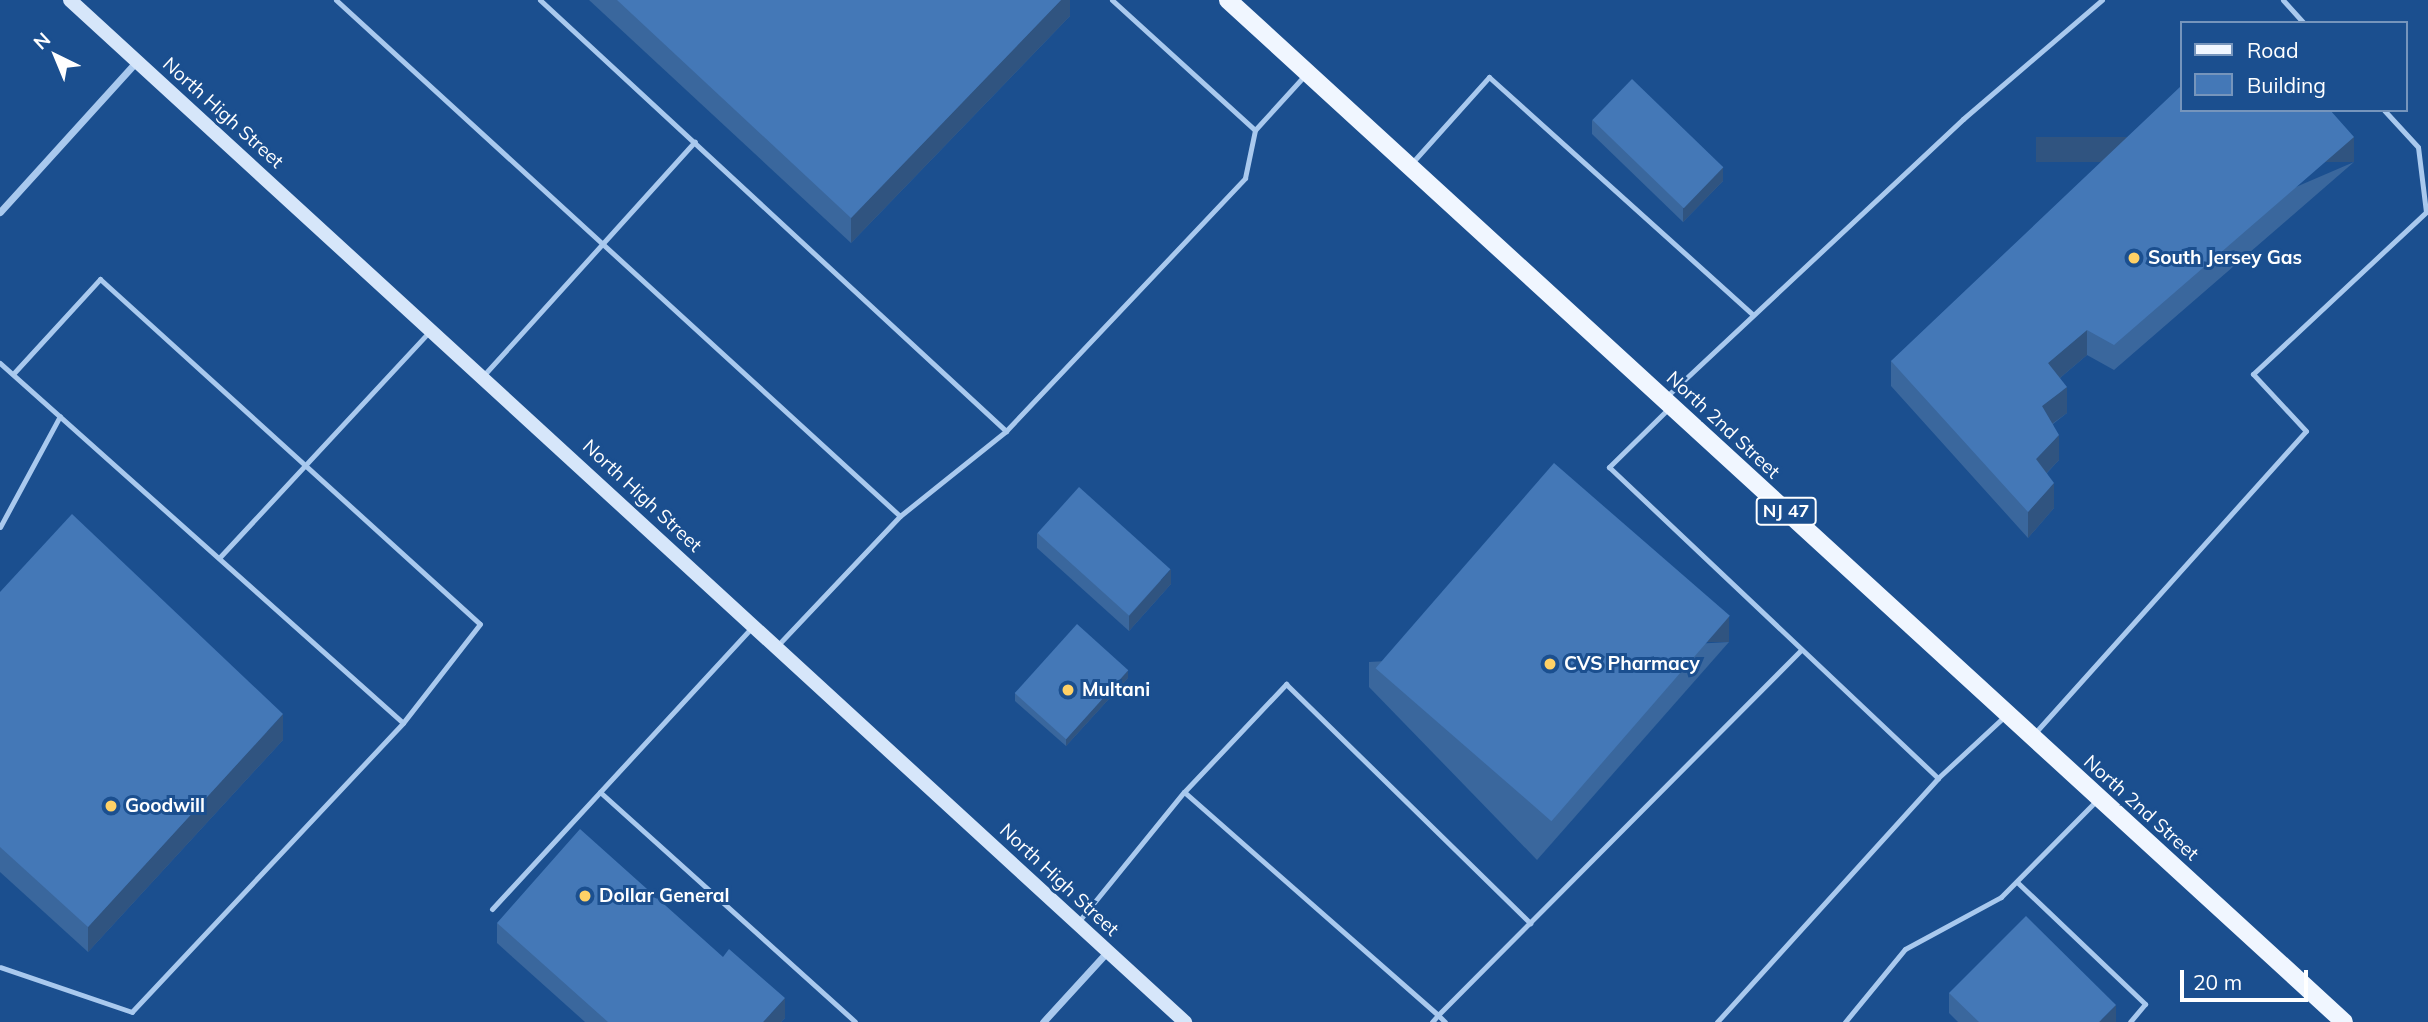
<!DOCTYPE html>
<html>
<head>
<meta charset="utf-8">
<style>
	body { margin:0 }
	#map { position:relative; width:2428px; height:1022px; overflow:hidden; background:#1b4f8f; font-family:Mulish,sans-serif }
	div>[style] { position:absolute }
	.lane>* { height:5px; margin:-2.5px; padding:0 2.5px; transform-origin:2.5px; border-radius:2.5px; background:#a9c9ee }
	.street>* { height:7px; margin:-3.5px; padding:0 3.5px; transform-origin:3.5px; border-radius:3.5px; background:#a9c9ee }
	.secondary>* { height:14px; margin:-7px; padding:0 7px; transform-origin:7px; border-radius:7px; background:#d6e6fa }
	.primary>* { height:18px; margin:-9px; padding:0 9px; transform-origin:9px; border-radius:9px; background:#f0f6ff }
	.wall>* { inset:0; background:#3a679d }
	.shaded-wall>* { inset:0; background:#305480; transform-origin:0 0 }
	.building>* { inset:0; background:#4478b7; transform-origin:0 0 }
	.dots>* { width:19px; height:19px; translate:-50% -50%; box-sizing:border-box; border:4px solid #1b4f8f; border-radius:50% }
	span { translate:-50% -50%; white-space:nowrap; text-align:center; line-height:1.15; -webkit-text-stroke:6px #1b4f8f; paint-order:stroke }
	.shield-label span { padding:2px 5px; background:#1b4f8f; border:2px solid; border-radius:5px; -webkit-text-stroke-width:0 }
	.shield-label { font-size:18px; color:#fff; font-weight:700 }
	.street-label { font-size:19px; color:#fff }
	.poi-label { font-size:19px; color:#fff; font-weight:700 }
	.left { translate:0 -50%; text-align:left }
	.legend { position:absolute; left:2180px; top:21px; width:228px; height:91px; box-sizing:border-box; background:#1b4f8f; border:2px solid #7695bc; margin:0; padding:9px 12px; list-style:none; font-size:21px; color:#fff }
	.legend li { display:flex; align-items:center; gap:14px; height:35px }
	.legend b { width:35px; border:2px solid #7695bc }
	.north { position:absolute; left:21px; top:21px; width:70px; height:70px; -webkit-text-stroke:5px #1b4f8f; paint-order:stroke; rotate:317deg; font-size:19px; font-weight:700; line-height:28px; text-align:center; color:#fff }
	.north::after { content:''; display:block; margin:auto; width:24px; height:32px; background:#fff; clip-path:polygon(50% 0,100% 100%,50% 72%,0 100%) }
	.scale { position:absolute; left:2180px; top:970px; width:128px; height:32px; box-sizing:border-box; border:4px solid #fff; border-top:0; padding-left:9px; font-size:21px; line-height:24px; white-space:nowrap; color:#fff; -webkit-text-stroke:5px #1b4f8f; paint-order:stroke }
</style>
</head>
<body>
<div id="map">
	<div class="lane">
		<div style="left:336px;top:0;width:764px;rotate:42.46deg"></div>
		<div style="left:540px;top:0;width:635px;rotate:42.77deg"></div>
		<div style="left:1112px;top:0;width:193px;rotate:42.3deg"></div>
		<div style="left:2283px;top:0;width:31px;rotate:48deg"></div>
		<div style="left:1411px;top:164px;width:117px;rotate:-48.1deg"></div>
		<div style="left:1489px;top:77px;width:355px;rotate:42deg"></div>
		<div style="left:0;top:363px;width:540px;rotate:41.77deg"></div>
		<div style="left:403px;top:723px;width:396px;rotate:133.2deg"></div>
		<div style="left:132px;top:1012px;width:139px;rotate:-161.2deg"></div>
		<div style="left:13px;top:374px;width:129px;rotate:-47.5deg"></div>
		<div style="left:100px;top:279px;width:513px;rotate:42.24deg"></div>
		<div style="left:480px;top:624px;width:125px;rotate:127.9deg"></div>
		<div style="left:483px;top:376px;width:316px;rotate:-47.9deg"></div>
		<div style="left:1666px;top:397px;width:407px;rotate:-43.1deg"></div>
		<div style="left:1963px;top:119px;width:183px;rotate:-40.6deg"></div>
		<div style="left:1668px;top:409px;width:83px;rotate:135.5deg"></div>
		<div style="left:1609px;top:467px;width:453px;rotate:43.4deg"></div>
		<div style="left:0;top:527px;width:126px;rotate:-61.6deg"></div>
		<div style="left:219px;top:558px;width:309px;rotate:-47.1deg"></div>
		<div style="left:777px;top:646px;width:179px;rotate:-46.6deg"></div>
		<div style="left:900px;top:516px;width:136px;rotate:-38.7deg"></div>
		<div style="left:1006px;top:431px;width:348px;rotate:-46.6deg"></div>
		<div style="left:1245px;top:178px;width:49px;rotate:-78.2deg"></div>
		<div style="left:1255px;top:130px;width:74px;rotate:-47.7deg"></div>
		<div style="left:2034px;top:734px;width:407px;rotate:-48.1deg"></div>
		<div style="left:2306px;top:431px;width:78px;rotate:-132.9deg"></div>
		<div style="left:2253px;top:374px;width:237px;rotate:-43.1deg"></div>
		<div style="left:2426px;top:212px;width:65px;rotate:-97deg"></div>
		<div style="left:2418px;top:147px;width:50px;rotate:-132.6deg"></div>
		<div style="left:600px;top:792px;width:343px;rotate:42deg"></div>
		<div style="left:2017px;top:882px;width:177px;rotate:43.6deg"></div>
		<div style="left:2145px;top:1004px;width:23px;rotate:130deg"></div>
		<div style="left:492px;top:909px;width:382px;rotate:-47.3deg"></div>
		<div style="left:1079px;top:921px;width:166px;rotate:-50.9deg"></div>
		<div style="left:1432px;top:1022px;width:9px;rotate:-49deg"></div>
		<div style="left:1438px;top:1015px;width:338px;rotate:-138.7deg"></div>
		<div style="left:1184px;top:792px;width:149px;rotate:-46.6deg"></div>
		<div style="left:1286px;top:684px;width:342px;rotate:44.4deg"></div>
		<div style="left:1445px;top:1022px;width:10px;rotate:-135deg"></div>
		<div style="left:1438px;top:1015px;width:513px;rotate:-45.16deg"></div>
		<div style="left:1717px;top:1022px;width:329px;rotate:-47.8deg"></div>
		<div style="left:1938px;top:778px;width:91px;rotate:-42.8deg"></div>
		<div style="left:1845px;top:1022px;width:94px;rotate:-50.6deg"></div>
		<div style="left:1905px;top:949px;width:109px;rotate:-28.4deg"></div>
		<div style="left:2001px;top:897px;width:136px;rotate:-45.3deg"></div>
	</div>
	<div class="street">
		<div style="left:0;top:212px;width:204px;rotate:-47.8deg"></div>
		<div style="left:1043px;top:1022px;width:96px;rotate:-47.5deg"></div>
	</div>
	<div class="secondary">
		<div style="left:70px;top:0;width:1513px;rotate:42.51deg"></div>
	</div>
	<div class="primary">
		<div style="left:1228px;top:0;width:1513px;rotate:42.48deg"></div>
	</div>
	<div class="wall">
		<div style="clip-path:polygon(589px 0,1070px 0,1070px 16px,851px 243px)"></div>
		<div style="clip-path:polygon(1592px 120px,1723px 181px,1683px 222px,1592px 134px)"></div>
		<div style="clip-path:polygon(2354px 162px,2114px 370px,2087px 355px,2060px 378px,2067px 413px,2053px 424px,2059px 460px,2047px 473px,2054px 508px,2028px 538px,1891px 386px,1891px 361px)"></div>
		<div style="clip-path:polygon(1037px 533px,1171px 584px,1129px 631px,1037px 548px)"></div>
		<div style="clip-path:polygon(0 592px,283px 740px,88px 952px,0 872px)"></div>
		<div style="clip-path:polygon(1729px 642px,1537px 860px,1369px 687px,1369px 662px)"></div>
		<div style="clip-path:polygon(1128px 678px,1066px 746px,1015px 701px,1015px 693px)"></div>
		<div style="clip-path:polygon(497px 923px,785px 1018px,781px 1022px,585px 1022px,497px 943px)"></div>
		<div style="clip-path:polygon(1949px 993px,2116px 1022px,1958px 1022px,1949px 1013px)"></div>
	</div>
	<div class="shaded-wall">
		<div style="clip-path:polygon(1061px 0,1070px 0,1070px 16px,851px 243px,851px 218px)"></div>
		<div style="left:2354px;top:137px;width:25px;height:318px;rotate:90deg"></div>
		<div style="clip-path:polygon(1723px 167px,1723px 181px,1683px 222px,1683px 208px)"></div>
		<div style="clip-path:polygon(2087px 330px,2087px 355px,2048px 388px,2048px 363px)"></div>
		<div style="clip-path:polygon(2067px 387px,2067px 413px,2042px 431px,2042px 406px)"></div>
		<div style="clip-path:polygon(2059px 435px,2059px 460px,2036px 484px,2036px 459px)"></div>
		<div style="clip-path:polygon(2054px 483px,2054px 508px,2028px 538px,2028px 512px)"></div>
		<div style="clip-path:polygon(1171px 569px,1171px 584px,1129px 631px,1129px 616px)"></div>
		<div style="left:1729px;top:617px;width:25px;height:290px;rotate:90deg"></div>
		<div style="clip-path:polygon(1128px 670px,1128px 678px,1066px 746px,1066px 739px)"></div>
		<div style="clip-path:polygon(283px 714px,283px 740px,88px 952px,88px 927px)"></div>
		<div style="clip-path:polygon(785px 998px,785px 1018px,781px 1022px,763px 1022px)"></div>
		<div style="clip-path:polygon(2116px 1005px,2116px 1022px,2099px 1022px)"></div>
	</div>
	<div class="building">
		<div style="clip-path:polygon(617px 0,1061px 0,851px 218px)"></div>
		<div style="left:1632px;top:79px;width:127px;height:57px;rotate:44deg"></div>
		<div style="clip-path:polygon(2181px 86px,2181px 110px,2330px 110px,2354px 137px,2114px 345px,2087px 330px,2048px 363px,2067px 387px,2042px 406px,2059px 435px,2036px 459px,2054px 483px,2028px 512px,1891px 361px)"></div>
		<div style="left:1554px;top:463px;width:233px;height:272px;rotate:41deg"></div>
		<div style="left:1079px;top:487px;width:123px;height:62px;rotate:42deg"></div>
		<div style="clip-path:polygon(72px 514px,283px 714px,88px 927px,0 847px,0 592px)"></div>
		<div style="left:1077px;top:624px;width:69px;height:93px;rotate:42deg"></div>
		<div style="clip-path:polygon(580px 829px,723px 957px,729px 949px,785px 998px,763px 1022px,608px 1022px,497px 923px)"></div>
		<div style="clip-path:polygon(2026px 916px,2116px 1005px,2099px 1022px,1979px 1022px,1949px 993px)"></div>
	</div>
	<div class="dots">
		<div style="left:2134px;top:258px;background:#ffd166"></div>
		<div style="left:1550px;top:664px;background:#ffd166"></div>
		<div style="left:1068px;top:690px;background:#ffd166"></div>
		<div style="left:111px;top:806px;background:#ffd166"></div>
		<div style="left:585px;top:896px;background:#ffd166"></div>
	</div>
	<div class="shield-label">
		<span style="left:1786px;top:511px">NJ 47</span>
	</div>
	<div class="street-label">
		<span style="left:223px;top:113px;rotate:42deg">North High Street</span>
		<span style="left:1723px;top:425px;rotate:43deg">North 2nd Street</span>
		<span style="left:642px;top:496px;rotate:43deg">North High Street</span>
		<span style="left:2141px;top:808px;rotate:42deg">North 2nd Street</span>
		<span style="left:1059px;top:880px;rotate:43deg">North High Street</span>
	</div>
	<div class="poi-label">
		<span class="left" style="left:2148px;top:258px">South Jersey Gas</span>
		<span class="left" style="left:1564px;top:664px">CVS Pharmacy</span>
		<span class="left" style="left:1082px;top:690px">Multani</span>
		<span class="left" style="left:125px;top:806px">Goodwill</span>
		<span class="left" style="left:599px;top:896px">Dollar General</span>
	</div>
	<ul class="legend">
	<li><b style="height:9px;background:#f0f6ff"></b>Road</li>
	<li><b style="height:19px;background:#4478b7"></b>Building</li>
	</ul>
	<div class="north">N</div>
	<div class="scale">20 m</div>
</div>
</body>
</html>
